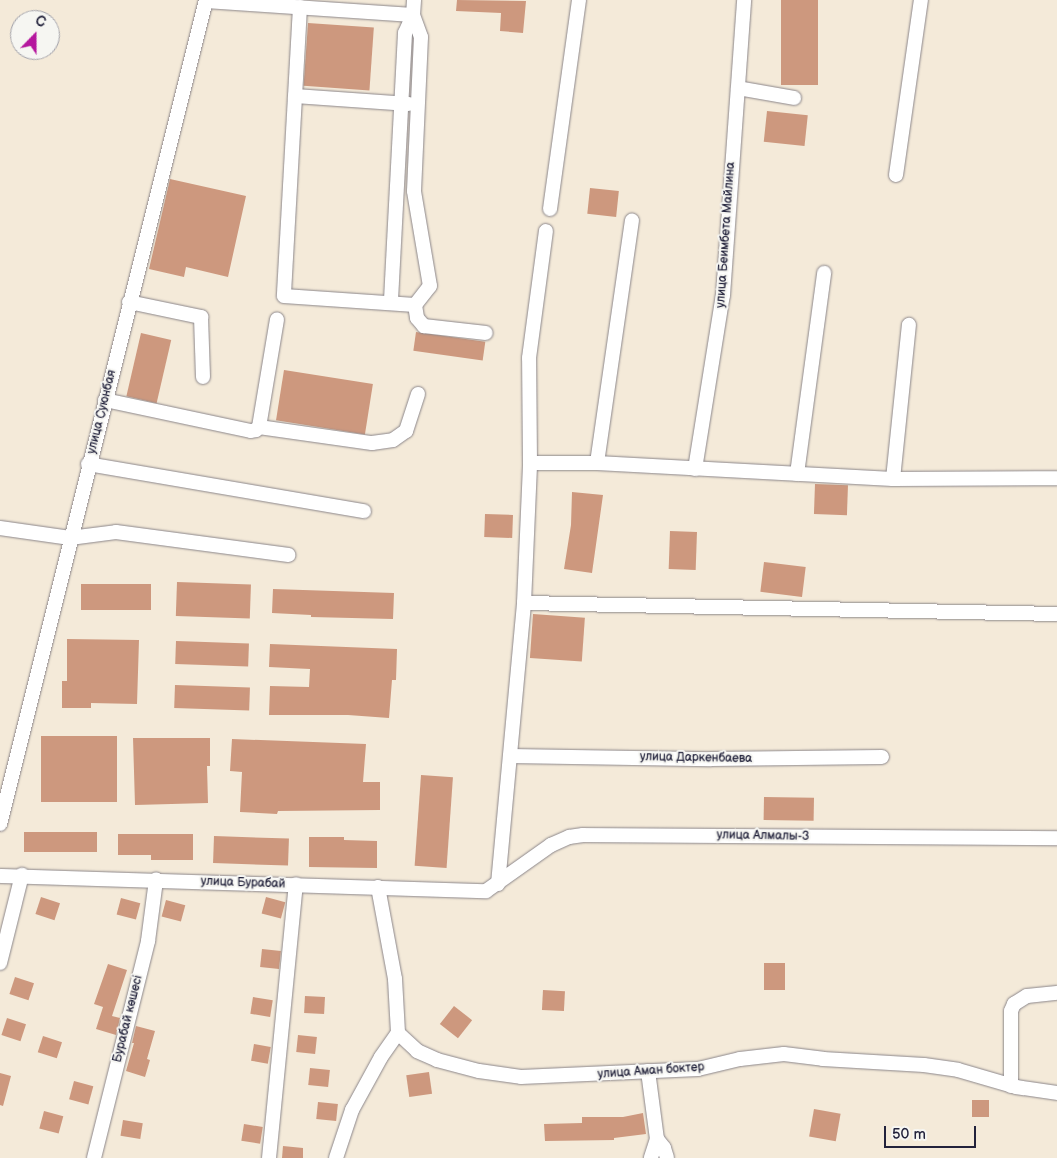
<!DOCTYPE html>
<html>
<head>
<meta charset="utf-8">
<style>
	body { margin:0 }
	#map { position:relative; width:1057px; height:1158px; overflow:hidden; background:#f4ead9; font-family:"Balsamiq Sans",sans-serif }
	div>[style] { position:absolute }
	.building>* { inset:0; background:#cd987e; transform-origin:0 0 }
	.roads { filter:drop-shadow(0 0 1px #8b868a) drop-shadow(0 0 1px #8b868a) }
	.minor>* { height:14px; margin:-7px; padding:0 7px; transform-origin:7px; border-radius:7px; background:#fff }
	span { translate:-50% -50%; white-space:nowrap; text-align:center; line-height:1.15; -webkit-text-stroke:4px #f6f6f2; paint-order:stroke }
	.street-label { font-size:12px; color:#22223b }
	.north { position:absolute; left:10px; top:10px; width:50px; height:50px; box-sizing:border-box; background:#f6f6f2; border:1px solid #a1a1a9; border-radius:50%; rotate:22deg; font-size:14px; font-weight:700; line-height:20px; text-align:center; color:#22223b }
	.north::after { content:''; display:block; margin:auto; width:18px; height:22px; background:#b5179e; clip-path:polygon(50% 0,100% 100%,50% 72%,0 100%) }
	.scale { position:absolute; left:884px; top:1126px; width:92px; height:22px; box-sizing:border-box; border:2px solid #22223b; border-top:0; padding-left:6px; font-size:15px; line-height:18px; white-space:nowrap; color:#22223b; -webkit-text-stroke:4px #f6f6f2; paint-order:stroke }
</style>
</head>
<body>
<div id="map">
	<div class="building">
		<div style="clip-path:polygon(457px 0,526px 1px,523px 33px,500px 31px,501px 13px,456px 11px)"></div>
		<div style="left:781px;top:0;width:37px;height:85px"></div>
		<div style="left:308px;top:23px;width:66px;height:63px;rotate:4deg"></div>
		<div style="left:767px;top:111px;width:41px;height:31px;rotate:6deg"></div>
		<div style="clip-path:polygon(170px 179px,246px 196px,228px 277px,186px 267px,184px 277px,149px 269px)"></div>
		<div style="left:590px;top:188px;width:29px;height:26px;rotate:6deg"></div>
		<div style="left:416px;top:332px;width:70px;height:19px;rotate:8deg"></div>
		<div style="left:141px;top:333px;width:31px;height:65px;rotate:13deg"></div>
		<div style="left:284px;top:370px;width:90px;height:51px;rotate:9deg"></div>
		<div style="left:815px;top:484px;width:33px;height:30px;rotate:2deg"></div>
		<div style="clip-path:polygon(572px 492px,603px 495px,592px 573px,564px 569px,571px 525px)"></div>
		<div style="left:485px;top:514px;width:28px;height:23px;rotate:2deg"></div>
		<div style="left:670px;top:531px;width:27px;height:38px;rotate:2deg"></div>
		<div style="left:764px;top:562px;width:42px;height:30px;rotate:7deg"></div>
		<div style="left:177px;top:582px;width:74px;height:34px;rotate:2deg"></div>
		<div style="left:81px;top:584px;width:70px;height:26px"></div>
		<div style="clip-path:polygon(273px 589px,394px 593px,393px 619px,311px 617px,311px 615px,272px 613px)"></div>
		<div style="left:533px;top:614px;width:52px;height:44px;rotate:4deg"></div>
		<div style="clip-path:polygon(67px 639px,139px 640px,137px 704px,91px 703px,91px 708px,62px 708px,62px 681px,67px 681px)"></div>
		<div style="left:176px;top:641px;width:73px;height:23px;rotate:2deg"></div>
		<div style="clip-path:polygon(270px 644px,397px 649px,396px 680px,392px 680px,389px 718px,348px 715px,269px 715px,270px 686px,309px 687px,310px 669px,269px 667px)"></div>
		<div style="left:175px;top:685px;width:75px;height:23px;rotate:2deg"></div>
		<div style="left:41px;top:736px;width:76px;height:66px"></div>
		<div style="clip-path:polygon(133px 738px,210px 738px,210px 766px,207px 766px,208px 803px,135px 805px)"></div>
		<div style="clip-path:polygon(232px 739px,366px 744px,363px 782px,380px 782px,380px 810px,278px 811px,277px 814px,240px 812px,242px 772px,230px 771px)"></div>
		<div style="left:421px;top:775px;width:32px;height:91px;rotate:4deg"></div>
		<div style="left:764px;top:797px;width:50px;height:23px;rotate:1deg"></div>
		<div style="left:24px;top:832px;width:73px;height:20px"></div>
		<div style="clip-path:polygon(118px 834px,193px 834px,193px 860px,151px 860px,151px 855px,118px 855px)"></div>
		<div style="left:214px;top:836px;width:75px;height:27px;rotate:2deg"></div>
		<div style="clip-path:polygon(309px 837px,344px 837px,344px 840px,377px 841px,377px 868px,309px 867px)"></div>
		<div style="left:41px;top:897px;width:20px;height:18px;rotate:18deg"></div>
		<div style="left:266px;top:897px;width:20px;height:17px;rotate:15deg"></div>
		<div style="left:121px;top:898px;width:20px;height:17px;rotate:15deg"></div>
		<div style="left:166px;top:900px;width:20px;height:17px;rotate:15deg"></div>
		<div style="left:262px;top:949px;width:19px;height:18px;rotate:6deg"></div>
		<div style="left:764px;top:963px;width:21px;height:27px"></div>
		<div style="clip-path:polygon(108px 964px,127px 970px,112px 1016px,120px 1018px,116px 1035px,96px 1029px,103px 1007px,94px 1004px)"></div>
		<div style="left:15px;top:977px;width:20px;height:18px;rotate:18deg"></div>
		<div style="left:543px;top:990px;width:22px;height:20px;rotate:3deg"></div>
		<div style="left:305px;top:996px;width:20px;height:17px;rotate:3deg"></div>
		<div style="left:253px;top:997px;width:20px;height:17px;rotate:9deg"></div>
		<div style="left:454px;top:1006px;width:23px;height:23px;rotate:38deg"></div>
		<div style="left:7px;top:1018px;width:20px;height:18px;rotate:18deg"></div>
		<div style="clip-path:polygon(136px 1026px,155px 1031px,147px 1059px,150px 1060px,145px 1077px,126px 1071px,134px 1043px,132px 1043px)"></div>
		<div style="left:298px;top:1035px;width:19px;height:17px;rotate:6deg"></div>
		<div style="left:43px;top:1036px;width:20px;height:17px;rotate:18deg"></div>
		<div style="left:254px;top:1044px;width:17px;height:17px;rotate:10deg"></div>
		<div style="left:310px;top:1068px;width:20px;height:17px;rotate:6deg"></div>
		<div style="left:429px;top:1072px;width:22px;height:23px;rotate:82deg"></div>
		<div style="clip-path:polygon(0 1073px,11px 1076px,3px 1106px,0 1105px)"></div>
		<div style="left:74px;top:1081px;width:20px;height:19px;rotate:15deg"></div>
		<div style="left:972px;top:1100px;width:17px;height:17px"></div>
		<div style="left:318px;top:1102px;width:20px;height:17px;rotate:6deg"></div>
		<div style="left:814px;top:1109px;width:27px;height:28px;rotate:10deg"></div>
		<div style="left:44px;top:1111px;width:20px;height:18px;rotate:15deg"></div>
		<div style="clip-path:polygon(643px 1113px,646px 1134px,614px 1138px,614px 1140px,545px 1141px,544px 1124px,582px 1123px,582px 1117px,623px 1117px)"></div>
		<div style="left:123px;top:1120px;width:20px;height:16px;rotate:9deg"></div>
		<div style="left:244px;top:1124px;width:19px;height:17px;rotate:9deg"></div>
		<div style="clip-path:polygon(283px 1146px,303px 1148px,303px 1158px,282px 1158px)"></div>
	</div>
	<div class="roads">
		<div class="minor">
			<div style="left:206px;top:1px;width:207px;rotate:3.9deg"></div>
			<div style="left:413px;top:15px;width:20px;rotate:114deg"></div>
			<div style="left:405px;top:33px;width:270px;rotate:93deg"></div>
			<div style="left:300px;top:7px;width:289px;rotate:93.2deg"></div>
			<div style="left:284px;top:296px;width:131px;rotate:3.9deg"></div>
			<div style="left:415px;top:305px;width:24px;rotate:-52deg"></div>
			<div style="left:430px;top:286px;width:96px;rotate:-99.6deg"></div>
			<div style="left:414px;top:191px;width:154px;rotate:-87.4deg"></div>
			<div style="left:421px;top:37px;width:23px;rotate:-110deg"></div>
			<div style="left:413px;top:15px;width:15px;rotate:-86deg"></div>
			<div style="left:738px;top:88px;width:57px;rotate:10.1deg"></div>
			<div style="left:295px;top:96px;width:114px;rotate:4deg"></div>
			<div style="left:896px;top:175px;width:177px;rotate:-81.9deg"></div>
			<div style="left:550px;top:209px;width:211px;rotate:-82.1deg"></div>
			<div style="left:129px;top:302px;width:74px;rotate:11.8deg"></div>
			<div style="left:201px;top:317px;width:60px;rotate:88.1deg"></div>
			<div style="left:415px;top:305px;width:13px;rotate:81deg"></div>
			<div style="left:417px;top:318px;width:11px;rotate:49deg"></div>
			<div style="left:424px;top:326px;width:62px;rotate:6.4deg"></div>
			<div style="left:105px;top:400px;width:149px;rotate:12deg"></div>
			<div style="left:251px;top:431px;width:5px;rotate:-11deg"></div>
			<div style="left:256px;top:430px;width:4px;rotate:-45deg"></div>
			<div style="left:259px;top:427px;width:109px;rotate:-80.5deg"></div>
			<div style="left:259px;top:427px;width:114px;rotate:8.1deg"></div>
			<div style="left:372px;top:443px;width:21px;rotate:-8deg"></div>
			<div style="left:393px;top:440px;width:16px;rotate:-35deg"></div>
			<div style="left:406px;top:431px;width:39px;rotate:-72deg"></div>
			<div style="left:530px;top:463px;width:105px;rotate:-90.5deg"></div>
			<div style="left:529px;top:358px;width:128px;rotate:-82.4deg"></div>
			<div style="left:597px;top:463px;width:245px;rotate:-81.8deg"></div>
			<div style="left:88px;top:464px;width:280px;rotate:9.7deg"></div>
			<div style="left:695px;top:469px;width:176px;rotate:-80.9deg"></div>
			<div style="left:723px;top:295px;width:296px;rotate:-85.9deg"></div>
			<div style="left:797px;top:474px;width:203px;rotate:-82.3deg"></div>
			<div style="left:893px;top:479px;width:155px;rotate:-84.1deg"></div>
			<div style="left:0;top:528px;width:71px;rotate:8.1deg"></div>
			<div style="left:70px;top:538px;width:46px;rotate:-7.4deg"></div>
			<div style="left:116px;top:532px;width:174px;rotate:7.6deg"></div>
			<div style="left:524px;top:603px;width:533px;rotate:1.18deg"></div>
			<div style="left:510px;top:756px;width:201px;rotate:0.9deg"></div>
			<div style="left:711px;top:759px;width:171px;rotate:-0.7deg"></div>
			<div style="left:0;top:824px;width:849px;rotate:-75.96deg"></div>
			<div style="left:0;top:876px;width:486px;rotate:1.8deg"></div>
			<div style="left:486px;top:891px;width:80px;rotate:-35.3deg"></div>
			<div style="left:551px;top:845px;width:20px;rotate:-24deg"></div>
			<div style="left:569px;top:837px;width:14px;rotate:-8deg"></div>
			<div style="left:583px;top:835px;width:474px;rotate:0.4deg"></div>
			<div style="left:498px;top:884px;width:282px;rotate:-84.7deg"></div>
			<div style="left:524px;top:603px;width:140px;rotate:-87.5deg"></div>
			<div style="left:530px;top:463px;width:67px"></div>
			<div style="left:597px;top:463px;width:296px;rotate:3.1deg"></div>
			<div style="left:893px;top:479px;width:164px;rotate:-0.3deg"></div>
			<div style="left:378px;top:887px;width:94px;rotate:79.5deg"></div>
			<div style="left:395px;top:979px;width:54px;rotate:86.8deg"></div>
			<div style="left:398px;top:1033px;width:26px;rotate:43deg"></div>
			<div style="left:417px;top:1051px;width:22px;rotate:24deg"></div>
			<div style="left:437px;top:1060px;width:43px;rotate:14.7deg"></div>
			<div style="left:479px;top:1071px;width:42px;rotate:8.1deg"></div>
			<div style="left:521px;top:1077px;width:177px;rotate:-2.6deg"></div>
			<div style="left:698px;top:1069px;width:43px;rotate:-13.4deg"></div>
			<div style="left:740px;top:1059px;width:44px;rotate:-6.5deg"></div>
			<div style="left:784px;top:1054px;width:39px;rotate:7deg"></div>
			<div style="left:823px;top:1059px;width:101px;rotate:3.4deg"></div>
			<div style="left:924px;top:1065px;width:34px;rotate:8deg"></div>
			<div style="left:958px;top:1070px;width:60px;rotate:16.3deg"></div>
			<div style="left:1016px;top:1087px;width:41px;rotate:8.3deg"></div>
			<div style="left:0;top:963px;width:91px;rotate:-76deg"></div>
			<div style="left:648px;top:1071px;width:69px;rotate:82.5deg"></div>
			<div style="left:657px;top:1139px;width:20px;rotate:108deg"></div>
			<div style="left:1011px;top:1086px;width:75px;rotate:-90deg"></div>
			<div style="left:1011px;top:1011px;width:8px;rotate:-67deg"></div>
			<div style="left:1014px;top:1004px;width:15px;rotate:-32deg"></div>
			<div style="left:1027px;top:996px;width:30px;rotate:-6deg"></div>
			<div style="left:657px;top:1139px;width:11px;rotate:52deg"></div>
			<div style="left:664px;top:1148px;width:10px;rotate:73deg"></div>
			<div style="left:94px;top:1158px;width:224px;rotate:-76deg"></div>
			<div style="left:148px;top:941px;width:62px;rotate:-82.5deg"></div>
			<div style="left:269px;top:1158px;width:275px;rotate:-84.4deg"></div>
			<div style="left:336px;top:1158px;width:51px;rotate:-71.6deg"></div>
			<div style="left:352px;top:1110px;width:60px;rotate:-61.3deg"></div>
			<div style="left:381px;top:1057px;width:29px;rotate:-55deg"></div>
		</div>
	</div>
	<div class="street-label">
		<span style="left:726px;top:235px;rotate:-86deg">улица Беимбета Майлина</span>
		<span style="left:102px;top:412px;rotate:-76deg">улица Суюнбая</span>
		<span style="left:696px;top:758px;rotate:1deg">улица Даркенбаева</span>
		<span style="left:763px;top:836px;rotate:1deg">улица Алмалы-3</span>
		<span style="left:243px;top:883px;rotate:2deg">улица Бурабай</span>
		<span style="left:128px;top:1019px;rotate:-76deg">Бурабай көшесі</span>
		<span style="left:651px;top:1071px;rotate:-4deg">улица Аман боктер</span>
	</div>
	<div class="north">С</div>
	<div class="scale">50 m</div>
</div>
</body>
</html>
